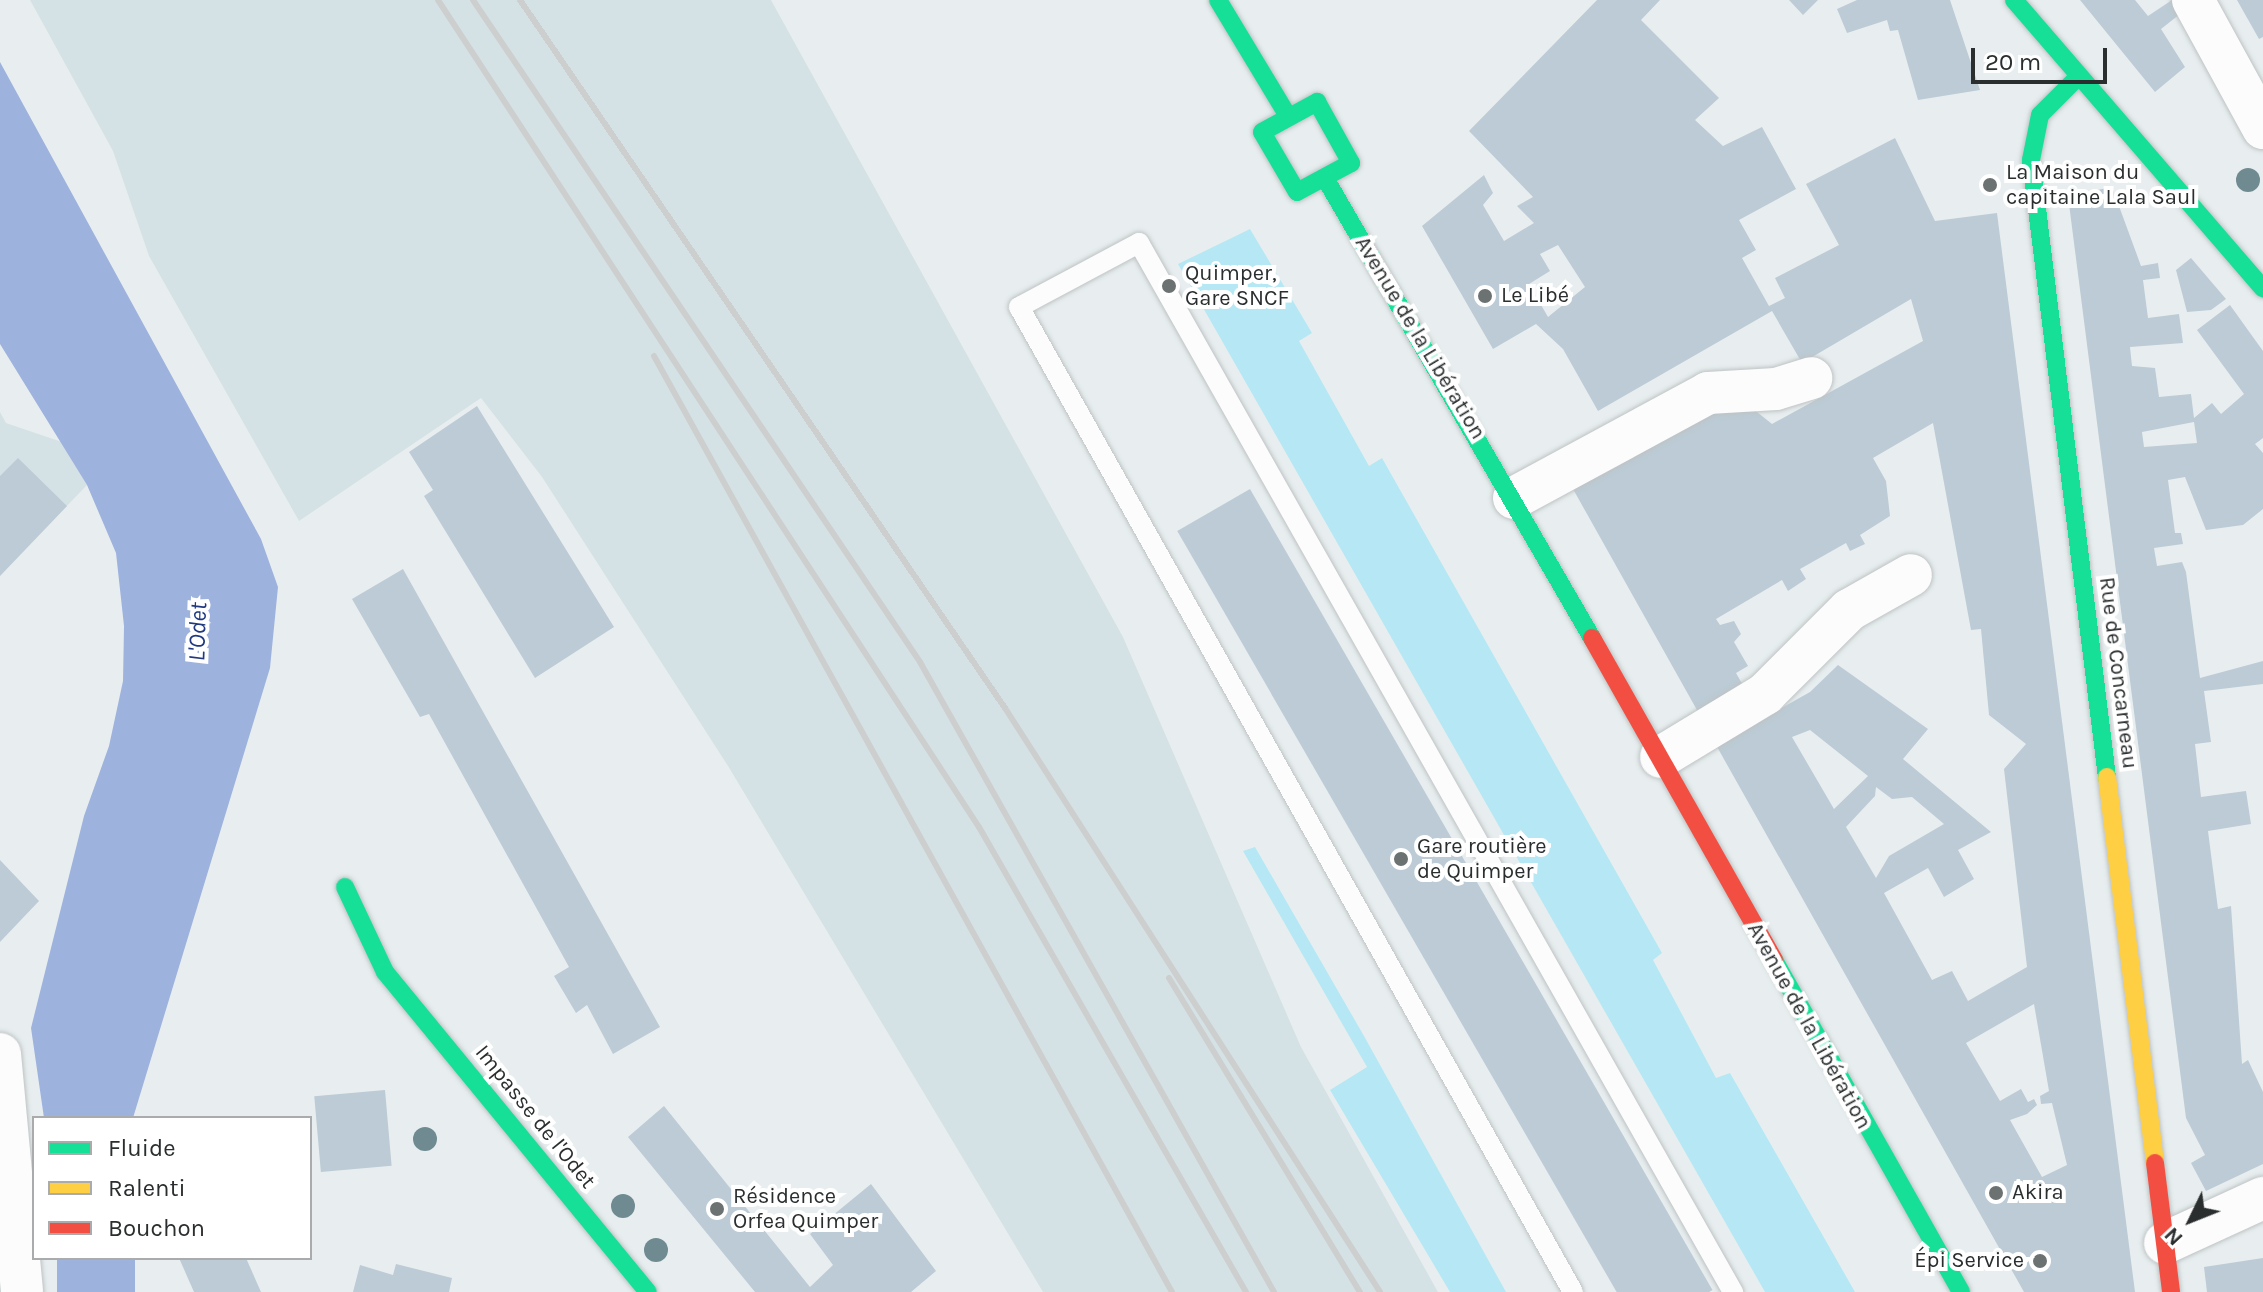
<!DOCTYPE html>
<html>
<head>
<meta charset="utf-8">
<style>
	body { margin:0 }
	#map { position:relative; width:2263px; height:1292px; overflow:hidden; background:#e8eeef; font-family:Karla,sans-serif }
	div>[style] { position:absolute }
	.built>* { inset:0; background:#d5e2e5 }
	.green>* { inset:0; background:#b5e8f4 }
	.water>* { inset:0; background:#9eb2de; transform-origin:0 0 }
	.building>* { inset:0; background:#bccbd5; transform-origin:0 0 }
	.roads { filter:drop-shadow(0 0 2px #bec3c4) drop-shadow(0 0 2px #bec3c4) }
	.lane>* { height:20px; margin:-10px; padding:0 10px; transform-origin:10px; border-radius:10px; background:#fcfcfd }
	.street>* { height:42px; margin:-21px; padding:0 21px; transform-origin:21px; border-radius:21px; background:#fcfcfd }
	.fast>* { height:18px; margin:-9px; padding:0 9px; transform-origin:9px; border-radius:9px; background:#16e098 }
	.slow>* { height:18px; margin:-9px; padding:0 9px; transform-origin:9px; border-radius:9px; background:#ffcf43 }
	.jam>* { height:18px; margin:-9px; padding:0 9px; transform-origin:9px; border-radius:9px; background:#f24e42 }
	.rail>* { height:6px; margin:-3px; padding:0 3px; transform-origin:3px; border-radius:3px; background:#cdcfcf }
	.trees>* { width:24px; height:24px; margin:-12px; border-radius:50%; background:#6f8b91 }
	.dots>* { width:22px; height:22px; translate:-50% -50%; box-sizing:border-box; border:4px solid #fff; border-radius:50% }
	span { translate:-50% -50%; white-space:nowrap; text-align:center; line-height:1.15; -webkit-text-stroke:8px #fff; paint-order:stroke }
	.poi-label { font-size:22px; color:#2a2e2f }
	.left { translate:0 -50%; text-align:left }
	.right { translate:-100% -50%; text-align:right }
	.street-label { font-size:22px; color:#2a2e2f }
	.water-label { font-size:24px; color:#203981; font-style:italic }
	.legend { position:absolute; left:32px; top:1116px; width:280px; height:144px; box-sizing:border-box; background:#fff; border:2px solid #aaabac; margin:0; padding:10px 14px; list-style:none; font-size:24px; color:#2a2e2f }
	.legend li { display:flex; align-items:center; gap:16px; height:40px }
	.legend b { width:40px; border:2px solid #aaabac }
	.north { position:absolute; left:2151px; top:1180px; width:80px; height:80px; -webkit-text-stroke:6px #fff; paint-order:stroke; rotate:227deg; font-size:22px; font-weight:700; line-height:32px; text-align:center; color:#2a2e2f }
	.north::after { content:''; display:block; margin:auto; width:28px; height:36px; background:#2a2e2f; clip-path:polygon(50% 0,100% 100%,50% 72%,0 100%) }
	.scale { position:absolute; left:1971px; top:48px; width:136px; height:36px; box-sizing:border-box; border:4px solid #2a2e2f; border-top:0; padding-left:10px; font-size:24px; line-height:28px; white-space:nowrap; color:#2a2e2f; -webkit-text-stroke:6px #fff; paint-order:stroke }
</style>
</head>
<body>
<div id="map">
	<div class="built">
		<div style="clip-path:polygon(30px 0,771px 0,1123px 637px,1301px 1047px,1438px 1292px,1043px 1292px,728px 766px,542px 477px,481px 398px,299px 521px,149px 256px,113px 151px)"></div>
		<div style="clip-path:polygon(0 412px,6px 423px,62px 442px,87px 485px,0 576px)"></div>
	</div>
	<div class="green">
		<div style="clip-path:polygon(1250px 229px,1312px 333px,1299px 341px,1369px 466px,1382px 458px,1662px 953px,1653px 960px,1716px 1078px,1730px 1073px,1855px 1292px,1765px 1292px,1178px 264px)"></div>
		<div style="clip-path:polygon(1255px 847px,1364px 1036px,1506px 1292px,1450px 1292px,1330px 1090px,1367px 1067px,1243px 851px)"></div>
	</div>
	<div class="water">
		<div style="clip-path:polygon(0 62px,261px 539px,278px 587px,270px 668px,133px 1118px,44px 1118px,31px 1028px,84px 816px,109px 746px,123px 681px,124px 626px,116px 553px,87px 485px,0 344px)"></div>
		<div style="left:57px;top:1258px;width:78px;height:34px"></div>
	</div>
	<div class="building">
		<div style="clip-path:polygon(evenodd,1597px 0,1660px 0,1641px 20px,1719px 98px,1695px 120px,1723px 146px,1762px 127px,1796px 189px,1739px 220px,1756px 250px,1742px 258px,1769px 306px,1785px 298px,1775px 278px,1839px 245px,1806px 184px,1895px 138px,1935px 221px,1997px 213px,2135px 1292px,2024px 1292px,1716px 745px,1810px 692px,1838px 665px,1928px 729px,1903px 759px,1991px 832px,1958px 850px,1974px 879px,1944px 897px,1928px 868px,1884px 893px,1932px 980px,1952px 971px,1968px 1001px,2027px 967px,2004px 769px,2026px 744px,1989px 715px,1981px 629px,1971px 630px,1933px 423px,1873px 458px,1886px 481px,1890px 516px,1860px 535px,1865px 544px,1850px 551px,1846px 543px,1800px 569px,1806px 579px,1788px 591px,1782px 580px,1716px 619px,1720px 625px,1734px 621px,1741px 634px,1734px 642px,1748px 666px,1736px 673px,1748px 694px,1702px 719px,1573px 489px,1716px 411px,1752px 408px,1772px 424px,1923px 341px,1911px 299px,1802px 363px,1772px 311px,1598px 411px,1563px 349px,1536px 324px,1493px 349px,1422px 226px,1484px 175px,1493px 193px,1483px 205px,1504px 241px,1534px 223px,1517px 206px,1533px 197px,1469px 131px,1597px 0,1558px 245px,1585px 287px,1548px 317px,1529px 284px,1550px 271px,1540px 254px,1558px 245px,1597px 0,1810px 730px,1868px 776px,1834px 809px,1792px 737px,1810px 730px,1597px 0,1876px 787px,1892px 799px,1912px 797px,1944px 824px,1889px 856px,1876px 878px,1846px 827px,1875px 796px,1876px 787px,1597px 0,2034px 1004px,2049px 1091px,2040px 1096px,2041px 1104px,2052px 1103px,2067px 1165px,2042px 1177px,2010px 1120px,2027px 1114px,2037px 1105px,2034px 1099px,2028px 1102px,2021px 1089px,2000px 1101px,1966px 1043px,2034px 1004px)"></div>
		<div style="clip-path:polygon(1789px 0,1818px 0,1803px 15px)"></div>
		<div style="clip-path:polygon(1857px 0,1950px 0,1980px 90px,1918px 100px,1898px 30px,1890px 31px,1887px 20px,1847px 33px,1837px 9px)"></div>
		<div style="clip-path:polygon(2080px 0,2135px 0,2148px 16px,2172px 0,2180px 14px,2161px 29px,2185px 67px,2155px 92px)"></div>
		<div style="clip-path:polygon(2237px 0,2263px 0,2263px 37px,2259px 39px)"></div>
		<div style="clip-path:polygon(evenodd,2112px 187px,2141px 266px,2158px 263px,2160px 278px,2143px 280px,2148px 318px,2179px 314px,2183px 343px,2130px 347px,2132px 366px,2155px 368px,2159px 397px,2191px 394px,2194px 418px,2212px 403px,2221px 414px,2244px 394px,2197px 330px,2230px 305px,2263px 351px,2263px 438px,2255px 444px,2263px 453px,2263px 509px,2243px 525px,2206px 530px,2185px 477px,2168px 480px,2175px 533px,2181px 533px,2183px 544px,2154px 548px,2157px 566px,2182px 562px,2186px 572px,2200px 678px,2263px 661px,2263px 684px,2204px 691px,2211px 742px,2195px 744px,2201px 797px,2246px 791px,2251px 824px,2208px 831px,2218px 909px,2231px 906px,2242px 1064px,2248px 1060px,2263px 1092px,2263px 1164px,2206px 1191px,2191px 1163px,2205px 1155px,2186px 1118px,2068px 196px,2112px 187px,2194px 422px,2197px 443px,2144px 447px,2142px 432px,2194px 422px)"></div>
		<div style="clip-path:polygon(2191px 258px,2226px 299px,2211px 310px,2187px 312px,2176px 270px)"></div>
		<div style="clip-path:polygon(477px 406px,614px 627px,535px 678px,424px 496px,433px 490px,409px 452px)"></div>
		<div style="clip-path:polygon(18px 458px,67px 506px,0 576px,0 476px)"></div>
		<div style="left:1250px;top:489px;width:925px;height:84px;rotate:60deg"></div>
		<div style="clip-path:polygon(403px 569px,660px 1027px,613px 1054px,587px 1005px,576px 1013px,554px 976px,569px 967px,429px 714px,420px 717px,352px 599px)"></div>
		<div style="clip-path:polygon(0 860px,39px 901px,0 942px)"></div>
		<div style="left:385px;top:1090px;width:76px;height:71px;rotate:85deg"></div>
		<div style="clip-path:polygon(664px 1106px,810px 1287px,833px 1265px,810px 1234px,871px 1184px,936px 1271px,911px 1292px,755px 1292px,628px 1137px)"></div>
		<div style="clip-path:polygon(179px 1258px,246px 1258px,261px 1292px,194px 1292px)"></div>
		<div style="clip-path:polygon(2263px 1258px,2263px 1292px,2207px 1292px,2204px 1267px)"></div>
		<div style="clip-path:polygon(396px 1264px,452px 1278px,449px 1292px,353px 1292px,360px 1265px,393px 1275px)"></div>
	</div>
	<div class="roads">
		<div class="lane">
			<div style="left:1573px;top:1292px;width:1130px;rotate:-119.35deg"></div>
			<div style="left:1019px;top:307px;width:136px;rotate:-28.1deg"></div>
			<div style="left:1139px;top:243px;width:1206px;rotate:60.48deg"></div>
		</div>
		<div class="street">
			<div style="left:2193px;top:0;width:146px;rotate:61.3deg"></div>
			<div style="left:1514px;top:498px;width:221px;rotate:-28.4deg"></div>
			<div style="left:1708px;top:393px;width:68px;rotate:-3.4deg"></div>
			<div style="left:1776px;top:389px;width:37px;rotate:-17deg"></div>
			<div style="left:1661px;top:757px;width:122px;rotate:-31.2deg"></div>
			<div style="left:1765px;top:694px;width:119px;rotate:-45deg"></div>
			<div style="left:1849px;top:610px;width:71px;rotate:-29.4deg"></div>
			<div style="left:0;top:1054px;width:239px;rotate:84.7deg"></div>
			<div style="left:2165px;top:1243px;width:108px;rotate:-24.7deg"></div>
		</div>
		<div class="fast">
			<div style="left:1218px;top:0;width:135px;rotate:58.9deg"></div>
			<div style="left:2014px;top:0;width:381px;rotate:49.2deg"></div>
			<div style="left:2079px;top:76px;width:55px;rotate:135deg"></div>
			<div style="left:2040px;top:115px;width:46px;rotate:101.3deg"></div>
			<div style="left:2031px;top:160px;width:622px;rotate:82.98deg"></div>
			<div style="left:1317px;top:102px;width:70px;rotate:60.9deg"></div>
			<div style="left:1351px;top:163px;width:61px;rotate:151.8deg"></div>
			<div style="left:1297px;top:192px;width:69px;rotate:-120.3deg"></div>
			<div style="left:1262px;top:132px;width:63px;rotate:-28.6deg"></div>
			<div style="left:1325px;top:178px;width:532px;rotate:59.87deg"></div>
			<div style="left:345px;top:887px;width:94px;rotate:64.8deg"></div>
			<div style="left:385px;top:972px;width:414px;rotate:50.6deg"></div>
			<div style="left:1774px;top:960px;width:381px;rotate:60.6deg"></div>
		</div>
		<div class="slow">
			<div style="left:2107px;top:777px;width:389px;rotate:82.9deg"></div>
		</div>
		<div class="jam">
			<div style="left:1592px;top:638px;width:370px;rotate:60.5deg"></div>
			<div style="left:2155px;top:1163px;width:130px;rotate:82.9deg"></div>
		</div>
	</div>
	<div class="rail">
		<div style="left:438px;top:0;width:988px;rotate:56.81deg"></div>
		<div style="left:979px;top:827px;width:536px;rotate:60.14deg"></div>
		<div style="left:473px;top:0;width:799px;rotate:55.97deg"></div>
		<div style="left:920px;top:662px;width:723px;rotate:60.67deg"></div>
		<div style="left:520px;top:0;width:858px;rotate:55.59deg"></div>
		<div style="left:1005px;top:708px;width:694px;rotate:57.29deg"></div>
		<div style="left:654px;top:356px;width:1070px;rotate:61.04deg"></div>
		<div style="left:1169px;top:978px;width:368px;rotate:58.7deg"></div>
	</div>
	<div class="trees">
		<div style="left:2248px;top:180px"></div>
		<div style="left:425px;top:1139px"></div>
		<div style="left:623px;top:1206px"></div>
		<div style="left:656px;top:1250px"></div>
	</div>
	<div class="dots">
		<div style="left:1990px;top:185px;background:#6c7172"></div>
		<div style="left:1169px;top:286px;background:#6c7172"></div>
		<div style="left:1485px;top:296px;background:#6c7172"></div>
		<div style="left:1401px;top:859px;background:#6c7172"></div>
		<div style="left:1996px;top:1193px;background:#6c7172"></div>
		<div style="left:717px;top:1209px;background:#6c7172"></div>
		<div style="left:2040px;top:1261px;background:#6c7172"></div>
	</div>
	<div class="poi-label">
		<span class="left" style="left:2006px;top:185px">La Maison du<br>capitaine Lala Saul</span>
		<span class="left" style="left:1185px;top:286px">Quimper,<br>Gare SNCF</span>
		<span class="left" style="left:1501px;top:296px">Le Libé</span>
		<span class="left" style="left:1417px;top:859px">Gare routière<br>de Quimper</span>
		<span class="left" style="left:2012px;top:1193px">Akira</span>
		<span class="left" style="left:733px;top:1209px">Résidence<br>Orfea Quimper</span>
		<span class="right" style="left:2024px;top:1261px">Épi Service</span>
	</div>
	<div class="street-label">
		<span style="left:1420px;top:338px;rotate:59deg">Avenue de la Libération</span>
		<span style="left:2118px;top:673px;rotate:83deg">Rue de Concarneau</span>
		<span style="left:1809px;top:1026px;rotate:61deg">Avenue de la Libération</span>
		<span style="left:535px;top:1117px;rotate:51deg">Impasse de l'Odet</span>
	</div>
	<div class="water-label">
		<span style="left:198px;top:632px;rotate:-88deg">L'Odet</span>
	</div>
	<ul class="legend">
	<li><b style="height:10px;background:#16e098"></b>Fluide</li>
	<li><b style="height:10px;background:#ffcf43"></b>Ralenti</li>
	<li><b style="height:10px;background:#f24e42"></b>Bouchon</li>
	</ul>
	<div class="north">N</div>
	<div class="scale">20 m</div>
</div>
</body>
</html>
